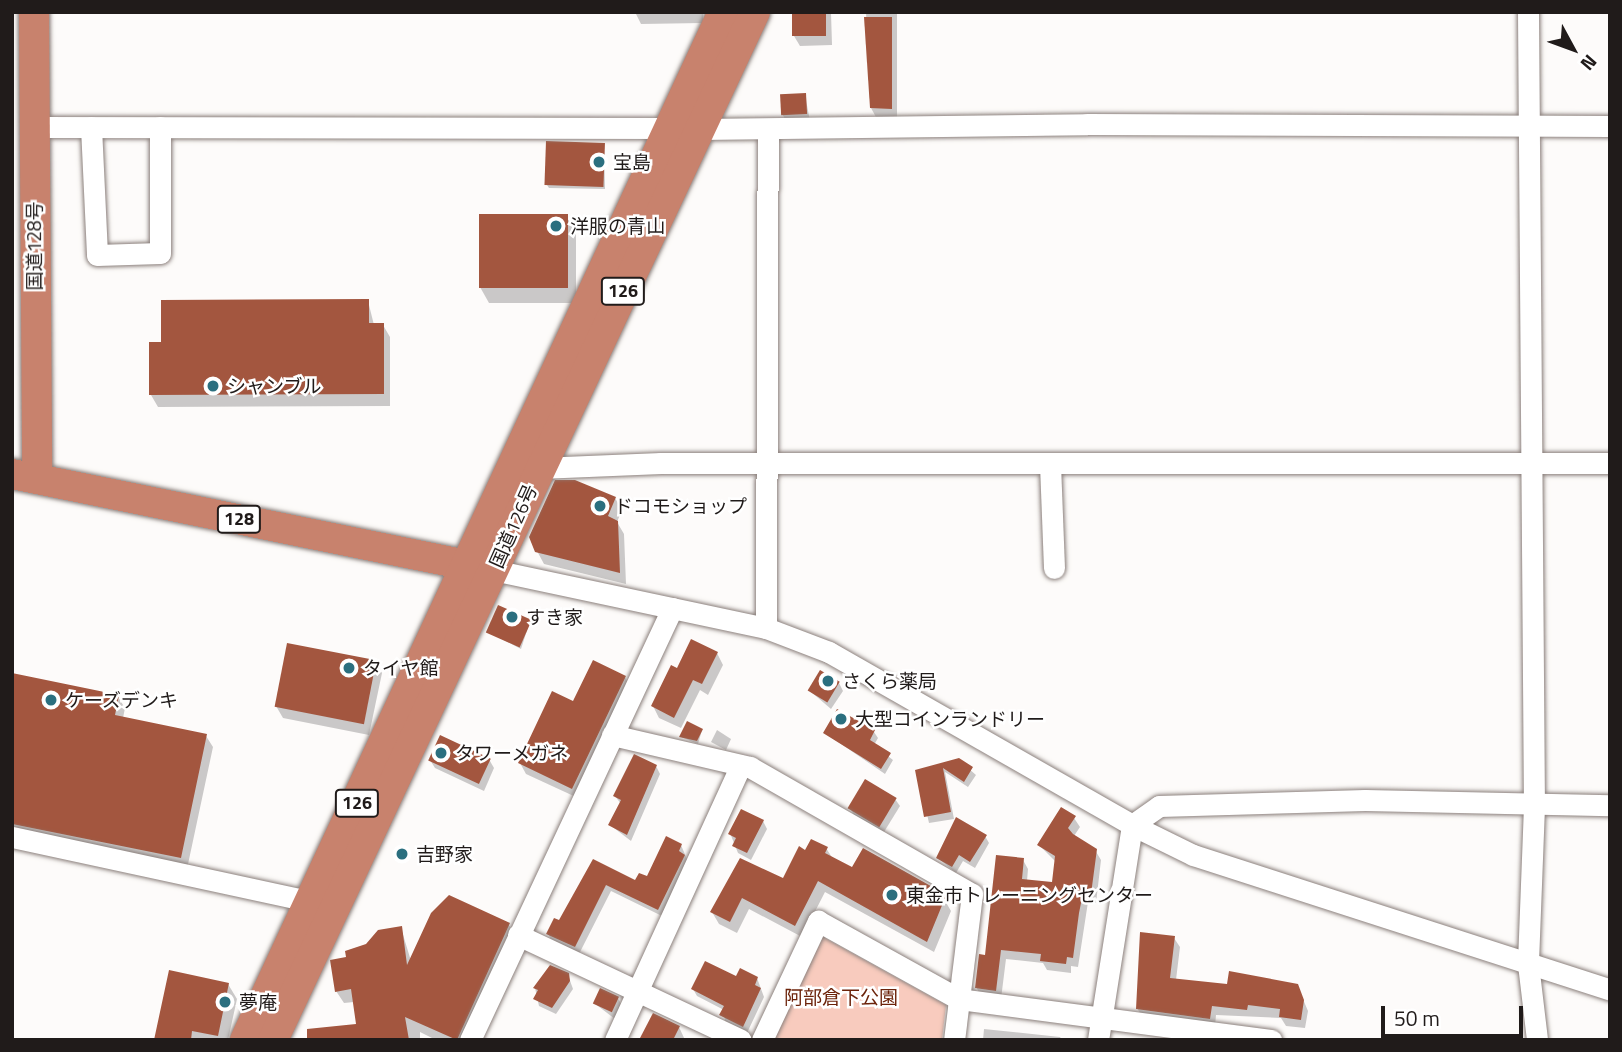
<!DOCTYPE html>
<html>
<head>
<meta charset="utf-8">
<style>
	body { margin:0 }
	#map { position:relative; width:1622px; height:1052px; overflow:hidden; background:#fdfbfa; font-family:"Titillium Web","Noto Sans JP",sans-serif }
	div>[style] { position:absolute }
	.green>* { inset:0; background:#f8cbbe }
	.shadow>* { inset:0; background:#0003 }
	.building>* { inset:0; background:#a3563f; transform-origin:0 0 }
	.roads { filter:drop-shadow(0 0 2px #8b807c) drop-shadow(0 0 2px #8b807c) }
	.minor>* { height:21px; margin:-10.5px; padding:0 10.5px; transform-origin:10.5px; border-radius:10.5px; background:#fff }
	.highway>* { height:30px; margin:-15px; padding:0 15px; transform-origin:15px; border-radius:15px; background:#c8826d }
	.dots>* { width:19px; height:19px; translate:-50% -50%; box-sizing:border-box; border:4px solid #fff; border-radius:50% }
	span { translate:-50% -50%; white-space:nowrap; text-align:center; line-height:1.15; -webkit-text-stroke:5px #fff; paint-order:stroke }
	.shield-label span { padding:2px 5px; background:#fff; border:2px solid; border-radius:5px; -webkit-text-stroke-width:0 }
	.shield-label { font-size:18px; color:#201b1a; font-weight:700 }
	.poi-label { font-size:19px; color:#201b1a }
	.left { translate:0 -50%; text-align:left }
	.street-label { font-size:19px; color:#201b1a }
	.park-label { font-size:19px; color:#6c230a }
	.frame { position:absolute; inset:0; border:14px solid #201b1a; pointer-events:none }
	.north { position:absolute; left:1538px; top:14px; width:70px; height:70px; -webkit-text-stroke:5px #fff; paint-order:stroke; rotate:131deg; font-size:19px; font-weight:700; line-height:28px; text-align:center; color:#201b1a }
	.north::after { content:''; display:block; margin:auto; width:24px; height:32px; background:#201b1a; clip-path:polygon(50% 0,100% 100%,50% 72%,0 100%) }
	.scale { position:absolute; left:1381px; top:1006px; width:142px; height:32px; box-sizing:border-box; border:4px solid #201b1a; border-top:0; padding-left:9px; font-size:21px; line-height:24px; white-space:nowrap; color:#201b1a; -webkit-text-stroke:5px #fff; paint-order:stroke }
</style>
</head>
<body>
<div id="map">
	<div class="green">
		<div style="clip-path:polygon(823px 937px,946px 1005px,942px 1040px,774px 1040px)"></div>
	</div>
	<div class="shadow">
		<div style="clip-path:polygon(635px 12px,703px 12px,703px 23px,641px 24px)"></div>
		<div style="clip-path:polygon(794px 12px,831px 12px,832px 45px,800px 46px,794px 36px)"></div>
		<div style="clip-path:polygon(866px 12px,897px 12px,897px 119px,877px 119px,871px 108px)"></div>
		<div style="clip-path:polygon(805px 95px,810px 121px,787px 122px,782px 114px)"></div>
		<div style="clip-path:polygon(604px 144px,605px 189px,549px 188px,547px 185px)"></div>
		<div style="clip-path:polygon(566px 216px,576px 232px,576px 303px,489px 303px,480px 287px)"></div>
		<div style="clip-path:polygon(368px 301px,374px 325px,383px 325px,390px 337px,390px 406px,158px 407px,151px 395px)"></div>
		<div style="clip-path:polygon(615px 498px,622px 510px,617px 522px,624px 534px,626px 584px,544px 564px,537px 551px)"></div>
		<div style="clip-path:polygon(530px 621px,521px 649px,488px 632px)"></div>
		<div style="clip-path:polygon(717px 653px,723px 665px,708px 695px,700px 690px,681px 728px,659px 718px,653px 706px,677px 671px)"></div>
		<div style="clip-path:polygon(375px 662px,382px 673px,369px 735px,283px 718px,276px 706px)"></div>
		<div style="clip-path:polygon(12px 675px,118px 697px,125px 708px,123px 718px,206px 736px,213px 747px,187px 869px,12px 833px)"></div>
		<div style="clip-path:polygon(625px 677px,631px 688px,578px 798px,526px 774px,520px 763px,574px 704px)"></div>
		<div style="clip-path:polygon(839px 683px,843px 691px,831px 709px,810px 691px)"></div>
		<div style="clip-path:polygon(702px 730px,698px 744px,681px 737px)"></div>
		<div style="clip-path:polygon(717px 730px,731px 739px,726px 750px,711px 742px)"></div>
		<div style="clip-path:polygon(874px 732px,878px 738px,874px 745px,893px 760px,885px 774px,825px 733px)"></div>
		<div style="clip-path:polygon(430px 760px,490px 761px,494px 768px,484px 791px,435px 768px)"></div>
		<div style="clip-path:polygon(959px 760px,976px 775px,968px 787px,945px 772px,954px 819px,929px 823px,917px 771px)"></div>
		<div style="clip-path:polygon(656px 766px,660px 774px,631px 841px,610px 825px,621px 804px,615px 796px)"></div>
		<div style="clip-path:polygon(895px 799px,900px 806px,884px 832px,854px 815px,850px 808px)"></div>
		<div style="clip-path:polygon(1074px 818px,1080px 827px,1074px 836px,1095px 850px,1101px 860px,1096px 903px,1088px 902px,1078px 967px,1071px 966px,1071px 973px,1047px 970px,1043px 963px,1006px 959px,1001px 999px,982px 997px,976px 987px,1023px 860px,1028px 869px,1027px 881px,1054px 884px,1056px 862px,1039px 845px)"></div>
		<div style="clip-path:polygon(763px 821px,767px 829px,751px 860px,738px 853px,730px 833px)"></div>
		<div style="clip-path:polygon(985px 836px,989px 843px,975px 868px,963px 861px,956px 873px,938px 858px)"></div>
		<div style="clip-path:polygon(681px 845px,689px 864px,662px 916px,611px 891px,579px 954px,552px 941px,548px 934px,560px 923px,593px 861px,636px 882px,647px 879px)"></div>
		<div style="clip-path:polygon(826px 848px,833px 859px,853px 869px,944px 899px,951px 911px,934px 952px,825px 892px,802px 937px,749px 909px,737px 933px,719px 924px,712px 912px,741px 860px,784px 880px,806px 852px)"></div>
		<div style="clip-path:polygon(509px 925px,516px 937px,470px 1040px,436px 1040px,420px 1032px,420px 1040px,313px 1040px,358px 1026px,354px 1002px,344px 1003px,336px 991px,349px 958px,367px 945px,401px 928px,411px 961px)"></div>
		<div style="clip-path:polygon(1174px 938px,1180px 947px,1176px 980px,1229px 986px,1297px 985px,1308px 1011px,1305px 1028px,1286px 1026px,1281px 1018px,1216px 1015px,1215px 1027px,1143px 1018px,1137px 1008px)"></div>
		<div style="clip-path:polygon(568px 975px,573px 989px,556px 1014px,539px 1006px,535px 988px)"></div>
		<div style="clip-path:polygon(757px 978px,764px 997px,747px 1033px,725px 1023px,724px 1010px,697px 996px,693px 989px)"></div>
		<div style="clip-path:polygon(228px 984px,237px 999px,228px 1040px,156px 1040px)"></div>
		<div style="clip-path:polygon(618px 998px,622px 1006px,615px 1019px,594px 1003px)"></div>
		<div style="clip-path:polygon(679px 1027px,685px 1040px,642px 1040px)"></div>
		<div style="clip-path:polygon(984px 1029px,1060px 1037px,1062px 1040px,983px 1040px)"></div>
	</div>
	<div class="building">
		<div style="left:792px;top:12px;width:34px;height:24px"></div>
		<div style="clip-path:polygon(864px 17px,892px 17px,892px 109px,870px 108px)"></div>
		<div style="left:806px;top:93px;width:21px;height:26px;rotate:87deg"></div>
		<div style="left:546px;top:141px;width:59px;height:44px;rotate:2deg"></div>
		<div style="left:479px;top:214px;width:89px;height:74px"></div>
		<div style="clip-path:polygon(369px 299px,369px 323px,384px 323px,384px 394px,149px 395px,149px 342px,161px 342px,161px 300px)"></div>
		<div style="clip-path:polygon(555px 480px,575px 480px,616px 497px,608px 516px,618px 521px,620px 573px,535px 552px,529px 537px)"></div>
		<div style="left:498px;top:605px;width:37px;height:30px;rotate:24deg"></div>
		<div style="clip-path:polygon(691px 639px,718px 652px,702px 684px,693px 680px,674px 718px,651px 706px,671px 665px,677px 668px)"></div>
		<div style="left:287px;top:643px;width:91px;height:65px;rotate:11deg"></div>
		<div style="clip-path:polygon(593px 660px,626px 676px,572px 789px,518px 763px,552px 691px,573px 701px)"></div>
		<div style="left:820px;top:670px;width:23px;height:24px;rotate:31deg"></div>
		<div style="clip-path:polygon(12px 673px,119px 695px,115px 715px,207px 734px,181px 858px,12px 824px)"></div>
		<div style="clip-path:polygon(837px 709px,875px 730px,870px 740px,891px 753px,881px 769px,823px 733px)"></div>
		<div style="clip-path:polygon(687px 721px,703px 729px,697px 741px,679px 737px)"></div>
		<div style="left:440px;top:735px;width:56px;height:28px;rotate:25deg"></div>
		<div style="clip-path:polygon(634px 754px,657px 765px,627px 835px,608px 825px,621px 800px,613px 796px)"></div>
		<div style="clip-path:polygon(959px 758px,973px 767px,964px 782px,943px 768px,951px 812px,924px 817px,915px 770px)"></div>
		<div style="left:865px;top:779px;width:37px;height:34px;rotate:31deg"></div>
		<div style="clip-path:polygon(1061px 807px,1076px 816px,1068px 828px,1073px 834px,1097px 849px,1091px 894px,1083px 893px,1079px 913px,1073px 958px,1067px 957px,1066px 964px,1040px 961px,1041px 954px,1001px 950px,996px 991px,975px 988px,979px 954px,985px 955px,996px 855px,1024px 858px,1022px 879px,1052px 882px,1055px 856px,1037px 845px)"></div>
		<div style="clip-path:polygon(741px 809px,764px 820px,747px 853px,732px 846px,736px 838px,728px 834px)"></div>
		<div style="clip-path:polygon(956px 817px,987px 835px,970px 862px,959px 855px,952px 867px,936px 858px)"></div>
		<div style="clip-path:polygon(666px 836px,682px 844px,679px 851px,685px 855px,658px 910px,606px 885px,575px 947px,546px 934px,554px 918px,559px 920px,593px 859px,635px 880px,639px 873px,647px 876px)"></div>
		<div style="clip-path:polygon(811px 839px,828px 847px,825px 853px,852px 867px,863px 848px,938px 890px,945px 898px,927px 942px,818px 881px,795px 926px,742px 898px,730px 922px,710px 912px,740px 858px,783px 878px,799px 846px,805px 850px)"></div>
		<div style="clip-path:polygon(449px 895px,510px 923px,457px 1040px,405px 1017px,409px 1040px,307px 1040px,307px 1029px,356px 1024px,351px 989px,335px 992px,330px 960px,346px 957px,345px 951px,366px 944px,378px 930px,402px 926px,407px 965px,431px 913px)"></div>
		<div style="clip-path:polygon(1140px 932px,1175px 936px,1170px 978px,1227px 984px,1229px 971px,1298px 984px,1304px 1000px,1301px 1020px,1279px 1017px,1280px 1009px,1248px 1005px,1247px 1010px,1212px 1006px,1210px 1019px,1136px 1009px)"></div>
		<div style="clip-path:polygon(705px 961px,736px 976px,740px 968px,758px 977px,755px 985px,761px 988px,743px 1027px,719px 1015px,724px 1006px,691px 989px)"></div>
		<div style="clip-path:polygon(550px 965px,569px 973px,570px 981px,552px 1008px,533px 999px,538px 990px,533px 988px)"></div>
		<div style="clip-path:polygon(169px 970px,229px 983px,218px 1036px,192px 1031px,191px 1040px,154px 1040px)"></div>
		<div style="left:600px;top:988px;width:21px;height:17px;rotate:25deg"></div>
		<div style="clip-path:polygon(653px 1013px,680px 1026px,673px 1040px,639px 1040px)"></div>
	</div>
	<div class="roads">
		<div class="minor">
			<div style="left:1528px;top:12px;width:794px;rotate:89.57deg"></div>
			<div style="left:1534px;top:806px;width:158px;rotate:92.2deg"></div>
			<div style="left:1528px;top:964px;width:77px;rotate:83.2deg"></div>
			<div style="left:34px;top:127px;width:634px;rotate:0.09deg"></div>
			<div style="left:91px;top:127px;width:128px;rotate:87.3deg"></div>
			<div style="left:97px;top:255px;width:63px;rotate:-1.8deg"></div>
			<div style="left:160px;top:253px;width:126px;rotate:-90deg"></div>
			<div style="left:700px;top:129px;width:387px;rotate:-0.7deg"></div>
			<div style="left:1087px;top:124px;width:523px;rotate:0.22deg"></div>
			<div style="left:1050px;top:464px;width:104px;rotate:87.8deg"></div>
			<div style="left:539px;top:468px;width:122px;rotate:-2.3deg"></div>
			<div style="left:661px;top:463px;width:949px"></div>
			<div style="left:493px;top:570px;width:279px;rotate:12deg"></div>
			<div style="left:766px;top:628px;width:67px;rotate:20.9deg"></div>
			<div style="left:829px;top:652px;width:349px;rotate:29.7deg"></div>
			<div style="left:1132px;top:825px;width:68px;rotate:26.2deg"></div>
			<div style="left:1193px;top:855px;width:438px;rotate:17.9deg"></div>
			<div style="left:766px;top:628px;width:499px;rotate:-89.8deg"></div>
			<div style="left:612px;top:735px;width:142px;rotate:13.1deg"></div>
			<div style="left:750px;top:767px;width:256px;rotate:29.8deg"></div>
			<div style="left:972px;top:894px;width:147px;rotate:97deg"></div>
			<div style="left:12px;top:837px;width:307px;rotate:12.2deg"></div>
			<div style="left:518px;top:935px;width:246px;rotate:25.2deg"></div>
			<div style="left:470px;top:1040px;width:477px;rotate:-64.9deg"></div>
			<div style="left:615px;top:1040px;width:302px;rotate:-65.4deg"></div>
			<div style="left:762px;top:1040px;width:132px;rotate:-64.8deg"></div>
			<div style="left:818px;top:921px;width:161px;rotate:29deg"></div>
			<div style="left:959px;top:999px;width:315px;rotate:7.5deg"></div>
			<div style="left:1098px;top:1040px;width:218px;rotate:-81deg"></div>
			<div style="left:1132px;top:825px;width:33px;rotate:-35deg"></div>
			<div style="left:1159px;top:806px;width:206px;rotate:-1.7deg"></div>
			<div style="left:1365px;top:800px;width:245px;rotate:1.2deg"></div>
		</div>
		<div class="highway">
			<div style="left:34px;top:12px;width:467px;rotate:89.6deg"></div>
			<div style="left:12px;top:474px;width:483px;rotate:11.3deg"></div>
			<div style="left:245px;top:1040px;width:1134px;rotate:-65.06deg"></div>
			<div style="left:273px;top:1040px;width:1135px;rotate:-64.88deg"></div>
		</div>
	</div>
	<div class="dots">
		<div style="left:599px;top:162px;background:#2b6f7f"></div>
		<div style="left:556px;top:226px;background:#2b6f7f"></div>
		<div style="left:213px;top:386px;background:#2b6f7f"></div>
		<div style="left:600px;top:506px;background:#2b6f7f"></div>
		<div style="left:512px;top:617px;background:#2b6f7f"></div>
		<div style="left:349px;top:668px;background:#2b6f7f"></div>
		<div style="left:828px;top:681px;background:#2b6f7f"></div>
		<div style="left:51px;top:700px;background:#2b6f7f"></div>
		<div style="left:841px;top:719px;background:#2b6f7f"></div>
		<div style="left:441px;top:753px;background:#2b6f7f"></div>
		<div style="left:402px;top:854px;background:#2b6f7f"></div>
		<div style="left:892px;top:895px;background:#2b6f7f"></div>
		<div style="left:225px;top:1002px;background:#2b6f7f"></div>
	</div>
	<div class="shield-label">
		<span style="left:623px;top:291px">126</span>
		<span style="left:239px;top:519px">128</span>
		<span style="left:357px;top:803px">126</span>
	</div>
	<div class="poi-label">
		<span class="left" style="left:613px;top:162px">宝島</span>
		<span class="left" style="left:570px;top:226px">洋服の青山</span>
		<span class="left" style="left:227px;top:386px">シャンブル</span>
		<span class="left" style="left:614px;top:506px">ドコモショップ</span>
		<span class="left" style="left:526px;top:617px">すき家</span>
		<span class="left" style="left:363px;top:668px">タイヤ館</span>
		<span class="left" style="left:842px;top:681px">さくら薬局</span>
		<span class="left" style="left:65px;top:700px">ケーズデンキ</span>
		<span class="left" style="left:855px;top:719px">大型コインランドリー</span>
		<span class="left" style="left:455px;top:753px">タワーメガネ</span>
		<span class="left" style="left:416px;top:854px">吉野家</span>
		<span class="left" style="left:906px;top:895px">東金市トレーニングセンター</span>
		<span class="left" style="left:239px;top:1002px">夢庵</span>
	</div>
	<div class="street-label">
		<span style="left:34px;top:246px;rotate:-90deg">国道128号</span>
		<span style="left:513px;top:526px;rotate:-66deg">国道126号</span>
	</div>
	<div class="park-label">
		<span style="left:841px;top:997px">阿部倉下公園</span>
	</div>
	<div class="frame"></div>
	<div class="north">N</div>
	<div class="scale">50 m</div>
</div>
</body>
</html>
